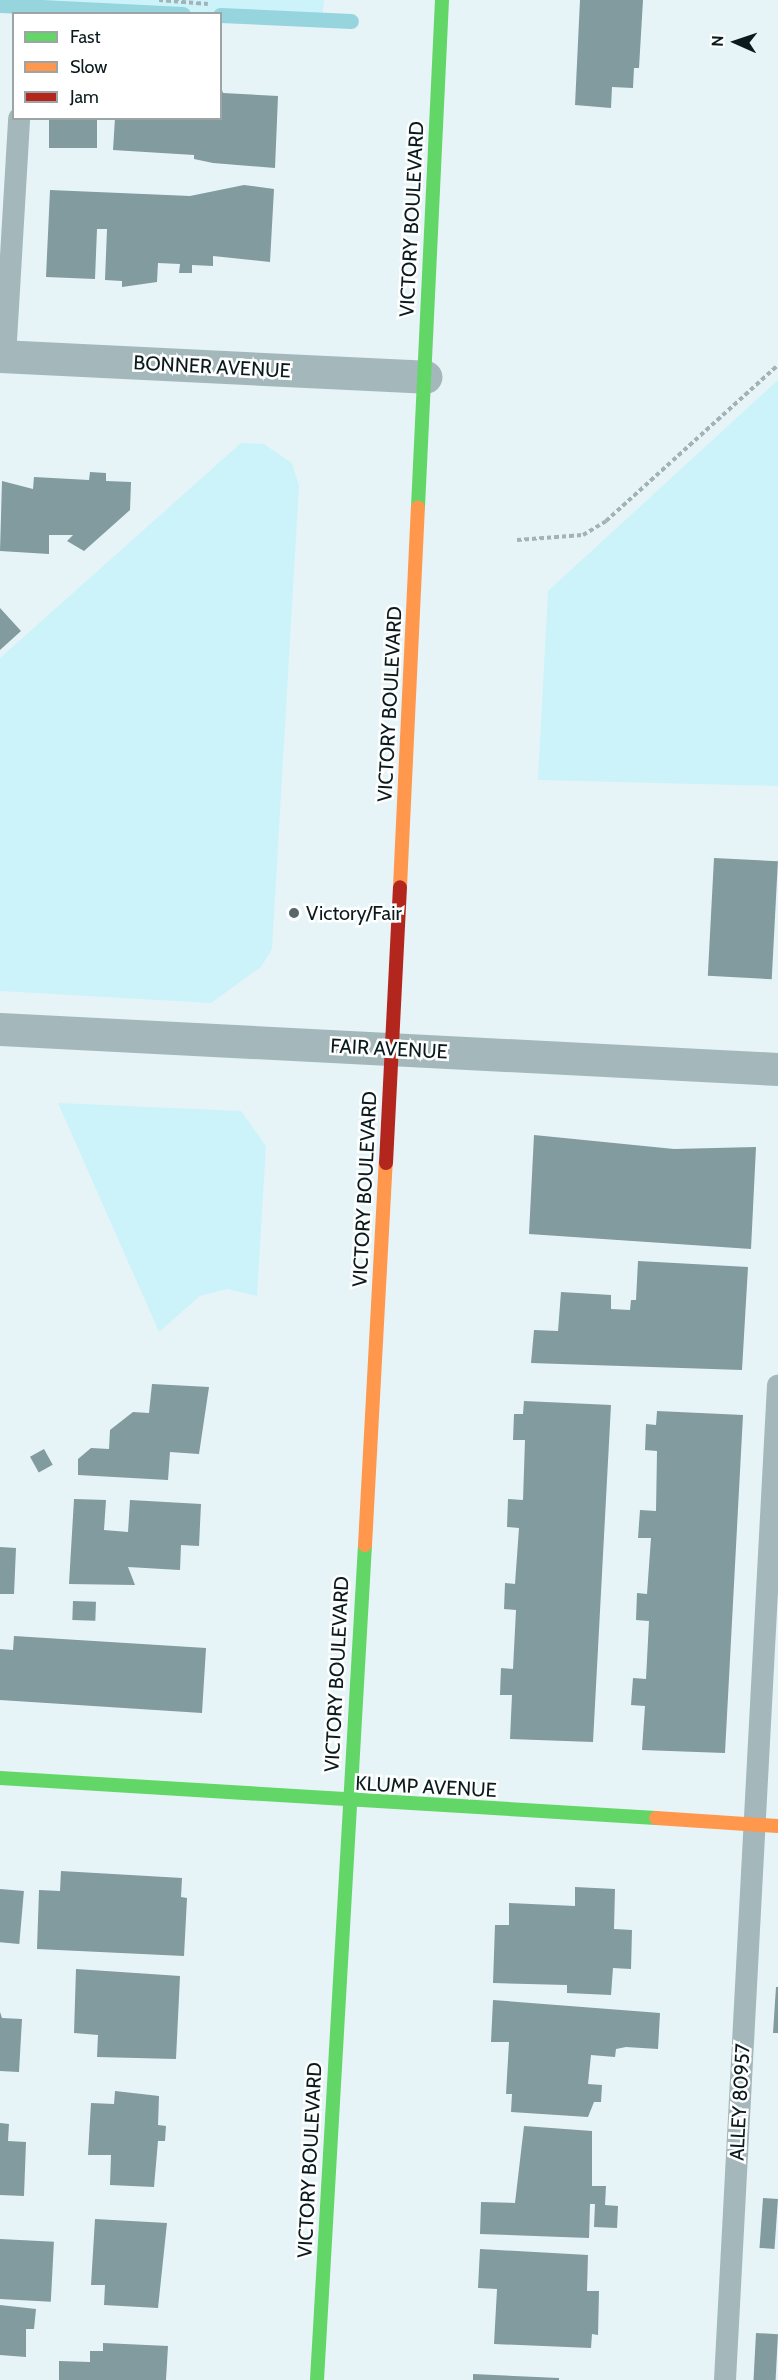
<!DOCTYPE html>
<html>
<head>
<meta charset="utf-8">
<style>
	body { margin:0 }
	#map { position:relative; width:778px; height:2380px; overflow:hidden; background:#e6f4f7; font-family:Cabin,sans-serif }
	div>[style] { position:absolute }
	.green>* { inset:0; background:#ccf3f9 }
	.stream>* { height:15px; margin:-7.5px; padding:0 7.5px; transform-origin:7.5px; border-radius:7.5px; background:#96d4de }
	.building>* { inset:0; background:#819b9e; transform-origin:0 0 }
	.path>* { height:4px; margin-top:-2px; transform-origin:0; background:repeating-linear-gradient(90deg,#a3b3b5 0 4.5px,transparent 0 7.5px) }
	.lane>* { height:22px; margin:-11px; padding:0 11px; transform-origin:11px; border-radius:11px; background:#a4b8bb }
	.street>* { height:33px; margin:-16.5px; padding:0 16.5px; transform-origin:16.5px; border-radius:16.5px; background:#a4b8bb }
	.fast>* { height:14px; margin:-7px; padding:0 7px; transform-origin:7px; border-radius:7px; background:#63d668 }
	.slow>* { height:14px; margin:-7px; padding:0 7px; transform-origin:7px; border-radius:7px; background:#ff974d }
	.jam>* { height:14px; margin:-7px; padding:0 7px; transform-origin:7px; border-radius:7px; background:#b3261e }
	.dots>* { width:16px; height:16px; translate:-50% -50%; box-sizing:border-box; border:3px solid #fff; border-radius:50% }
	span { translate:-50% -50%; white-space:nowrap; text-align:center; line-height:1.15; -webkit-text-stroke:5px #fff; paint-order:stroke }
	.street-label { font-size:20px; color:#0b1b1d }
	.poi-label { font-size:20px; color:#0b1b1d }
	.left { translate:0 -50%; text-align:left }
	.legend { position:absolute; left:12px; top:12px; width:210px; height:108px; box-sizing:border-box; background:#fff; border:2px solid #9da4a5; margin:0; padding:8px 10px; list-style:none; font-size:18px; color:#0b1b1d }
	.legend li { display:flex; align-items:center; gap:12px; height:30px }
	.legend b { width:30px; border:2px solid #9da4a5 }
	.north { position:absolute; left:706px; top:12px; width:60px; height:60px; -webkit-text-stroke:4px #fff; paint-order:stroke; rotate:273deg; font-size:16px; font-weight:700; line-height:24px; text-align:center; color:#0b1b1d }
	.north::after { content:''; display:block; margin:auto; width:21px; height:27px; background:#0b1b1d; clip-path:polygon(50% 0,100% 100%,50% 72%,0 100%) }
</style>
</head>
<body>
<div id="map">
	<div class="green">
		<div style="clip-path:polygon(0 0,324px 0,322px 23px,0 7px)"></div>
		<div style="clip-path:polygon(778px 380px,778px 786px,538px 780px,548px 591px)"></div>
		<div style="clip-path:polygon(241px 443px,264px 444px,292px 463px,299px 486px,272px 949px,261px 967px,211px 1003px,0 991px,0 658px)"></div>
		<div style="clip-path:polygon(58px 1103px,241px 1111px,266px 1146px,257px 1296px,227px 1289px,200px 1296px,159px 1332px)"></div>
	</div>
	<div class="stream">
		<div style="left:0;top:5px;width:183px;rotate:2.8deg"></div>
		<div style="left:220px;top:15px;width:131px;rotate:2.6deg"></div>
	</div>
	<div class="building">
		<div style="clip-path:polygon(580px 0,643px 0,639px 68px,634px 68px,633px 88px,612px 87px,611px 108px,575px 105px)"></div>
		<div style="clip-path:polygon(220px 84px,223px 93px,278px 96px,275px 168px,213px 163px,194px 159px,194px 155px,113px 150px,115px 118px,220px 118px)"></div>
		<div style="left:49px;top:118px;width:48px;height:30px"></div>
		<div style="clip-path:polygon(244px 185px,274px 189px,270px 262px,213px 256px,213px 266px,192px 265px,192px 273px,179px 273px,180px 264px,158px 263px,157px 282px,122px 287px,122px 281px,105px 280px,107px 229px,97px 229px,95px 279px,46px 277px,50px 190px,190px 196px)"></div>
		<div style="clip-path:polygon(90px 472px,106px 473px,106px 481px,131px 482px,130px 510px,84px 551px,67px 541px,73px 535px,49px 535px,49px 554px,0 551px,2px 481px,33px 489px,34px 477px,89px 480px)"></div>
		<div style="clip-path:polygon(0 608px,21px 631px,0 650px)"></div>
		<div style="left:714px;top:858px;width:64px;height:118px;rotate:3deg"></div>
		<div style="clip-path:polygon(534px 1135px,674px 1149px,756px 1147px,751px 1249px,529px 1234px)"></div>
		<div style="clip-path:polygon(638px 1261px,748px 1267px,742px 1370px,531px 1363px,534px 1330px,558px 1331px,561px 1292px,611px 1295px,611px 1309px,630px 1310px,631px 1300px,636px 1300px)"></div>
		<div style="clip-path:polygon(152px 1384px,209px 1387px,199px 1454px,170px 1452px,168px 1480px,78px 1475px,78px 1459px,91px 1448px,109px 1449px,110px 1430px,133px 1412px,149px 1413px)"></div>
		<div style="clip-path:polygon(524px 1401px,611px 1405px,593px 1742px,510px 1739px,512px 1695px,500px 1695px,501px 1668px,513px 1669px,516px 1610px,504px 1609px,505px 1583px,515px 1584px,519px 1528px,507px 1527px,508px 1499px,523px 1500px,525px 1440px,513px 1440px,514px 1414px,523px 1414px)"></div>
		<div style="clip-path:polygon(657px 1411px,743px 1415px,725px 1753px,642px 1750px,645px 1706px,631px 1705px,633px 1678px,646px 1679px,649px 1621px,636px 1620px,637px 1593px,647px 1594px,651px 1538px,638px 1538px,640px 1510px,656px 1511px,657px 1451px,645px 1450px,646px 1424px,656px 1425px)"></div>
		<div style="left:44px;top:1449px;width:18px;height:16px;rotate:61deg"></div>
		<div style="clip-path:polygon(74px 1499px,106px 1500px,104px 1530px,128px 1532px,130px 1500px,201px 1504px,199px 1546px,181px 1545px,180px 1570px,128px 1567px,135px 1585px,69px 1584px)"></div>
		<div style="clip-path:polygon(0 1547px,16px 1548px,14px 1594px,0 1594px)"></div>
		<div style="left:73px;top:1601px;width:23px;height:19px;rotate:2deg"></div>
		<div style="clip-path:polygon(14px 1636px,206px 1648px,202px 1713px,0 1700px,0 1649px,13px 1650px)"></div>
		<div style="clip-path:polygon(61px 1871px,182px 1878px,181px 1897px,187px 1898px,184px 1956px,37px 1949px,39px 1890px,60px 1891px)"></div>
		<div style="clip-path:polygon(575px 1887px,615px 1889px,614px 1929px,632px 1930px,631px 1969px,613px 1968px,611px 1995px,567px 1993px,567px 1985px,493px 1983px,495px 1925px,509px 1925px,509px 1903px,575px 1906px)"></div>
		<div style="left:0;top:1889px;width:24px;height:53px;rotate:5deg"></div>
		<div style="clip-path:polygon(76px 1969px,180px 1976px,176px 2059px,97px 2057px,98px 2035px,74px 2033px)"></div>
		<div style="clip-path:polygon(776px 1987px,778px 1987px,778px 2033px,773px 2033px)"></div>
		<div style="clip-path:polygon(493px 2000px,660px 2013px,658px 2049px,626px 2047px,616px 2049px,615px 2057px,591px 2055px,588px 2084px,602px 2085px,601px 2102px,594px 2102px,588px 2117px,511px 2112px,512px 2094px,506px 2094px,509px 2042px,491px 2042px)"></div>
		<div style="clip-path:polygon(0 2012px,2px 2018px,22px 2019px,19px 2072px,0 2071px)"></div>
		<div style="clip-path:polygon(115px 2091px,159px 2096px,158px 2125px,166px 2126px,165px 2141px,158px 2141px,154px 2187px,110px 2185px,111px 2155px,88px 2155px,91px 2103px,114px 2104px)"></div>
		<div style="clip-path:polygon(0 2123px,9px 2124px,8px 2141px,26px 2142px,24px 2196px,0 2195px)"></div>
		<div style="clip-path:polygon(524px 2126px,592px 2131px,592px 2186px,606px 2186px,605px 2205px,618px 2206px,617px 2228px,594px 2227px,595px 2204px,590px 2204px,589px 2238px,480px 2234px,481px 2202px,515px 2203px)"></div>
		<div style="left:763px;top:2198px;width:15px;height:50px;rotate:4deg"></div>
		<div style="clip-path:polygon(95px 2219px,167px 2223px,158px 2308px,104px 2305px,105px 2285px,91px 2285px)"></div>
		<div style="left:0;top:2239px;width:54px;height:60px;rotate:3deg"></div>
		<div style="clip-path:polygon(480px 2249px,588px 2255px,587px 2291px,599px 2291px,598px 2335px,592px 2334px,591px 2348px,494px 2344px,497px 2289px,478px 2288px)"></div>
		<div style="clip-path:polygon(0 2305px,36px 2309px,34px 2329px,26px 2329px,26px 2357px,0 2355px)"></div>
		<div style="left:756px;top:2333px;width:22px;height:47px;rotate:3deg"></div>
		<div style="clip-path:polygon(103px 2343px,168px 2346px,166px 2380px,59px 2380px,59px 2361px,90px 2362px,90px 2351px,103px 2351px)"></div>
		<div style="clip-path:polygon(473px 2374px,559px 2378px,559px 2380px,473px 2380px)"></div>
	</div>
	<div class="path">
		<div style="left:159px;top:0;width:49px;rotate:4.7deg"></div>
		<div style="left:517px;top:540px;width:66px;rotate:-4.3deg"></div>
		<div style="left:583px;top:535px;width:27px;rotate:-31deg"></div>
		<div style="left:606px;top:521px;width:232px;rotate:-42.2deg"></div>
	</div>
	<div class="lane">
		<div style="left:5px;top:357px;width:239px;rotate:-86.6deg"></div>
		<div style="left:725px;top:2380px;width:996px;rotate:-86.95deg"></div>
	</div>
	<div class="street">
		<div style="left:0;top:356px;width:426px;rotate:2.8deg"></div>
		<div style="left:0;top:1029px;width:779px;rotate:2.94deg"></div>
	</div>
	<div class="fast">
		<div style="left:418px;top:507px;width:508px;rotate:-87.29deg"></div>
		<div style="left:0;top:1778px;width:657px;rotate:3.49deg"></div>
		<div style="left:317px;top:2380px;width:836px;rotate:-86.71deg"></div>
	</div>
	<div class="slow">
		<div style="left:400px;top:887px;width:380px;rotate:-87.3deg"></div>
		<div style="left:365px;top:1545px;width:383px;rotate:-86.9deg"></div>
		<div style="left:656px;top:1818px;width:122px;rotate:3.8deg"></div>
	</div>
	<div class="jam">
		<div style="left:386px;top:1163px;width:276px;rotate:-87.1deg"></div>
	</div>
	<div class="dots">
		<div style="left:294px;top:913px;background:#586769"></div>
	</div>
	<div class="street-label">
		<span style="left:412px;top:219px;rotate:-87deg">VICTORY BOULEVARD</span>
		<span style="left:212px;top:367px;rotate:3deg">BONNER AVENUE</span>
		<span style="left:390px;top:704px;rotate:-87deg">VICTORY BOULEVARD</span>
		<span style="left:389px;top:1049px;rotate:3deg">FAIR AVENUE</span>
		<span style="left:365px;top:1189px;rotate:-87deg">VICTORY BOULEVARD</span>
		<span style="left:337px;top:1674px;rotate:-87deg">VICTORY BOULEVARD</span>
		<span style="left:426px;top:1787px;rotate:3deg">KLUMP AVENUE</span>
		<span style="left:740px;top:2102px;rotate:-87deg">ALLEY 80957</span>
		<span style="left:310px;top:2160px;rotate:-87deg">VICTORY BOULEVARD</span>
	</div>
	<div class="poi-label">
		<span class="left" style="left:306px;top:913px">Victory/Fair</span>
	</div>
	<ul class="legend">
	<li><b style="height:8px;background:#63d668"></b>Fast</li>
	<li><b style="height:8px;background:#ff974d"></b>Slow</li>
	<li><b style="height:8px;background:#b3261e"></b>Jam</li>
	</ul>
	<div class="north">N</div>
</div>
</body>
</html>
